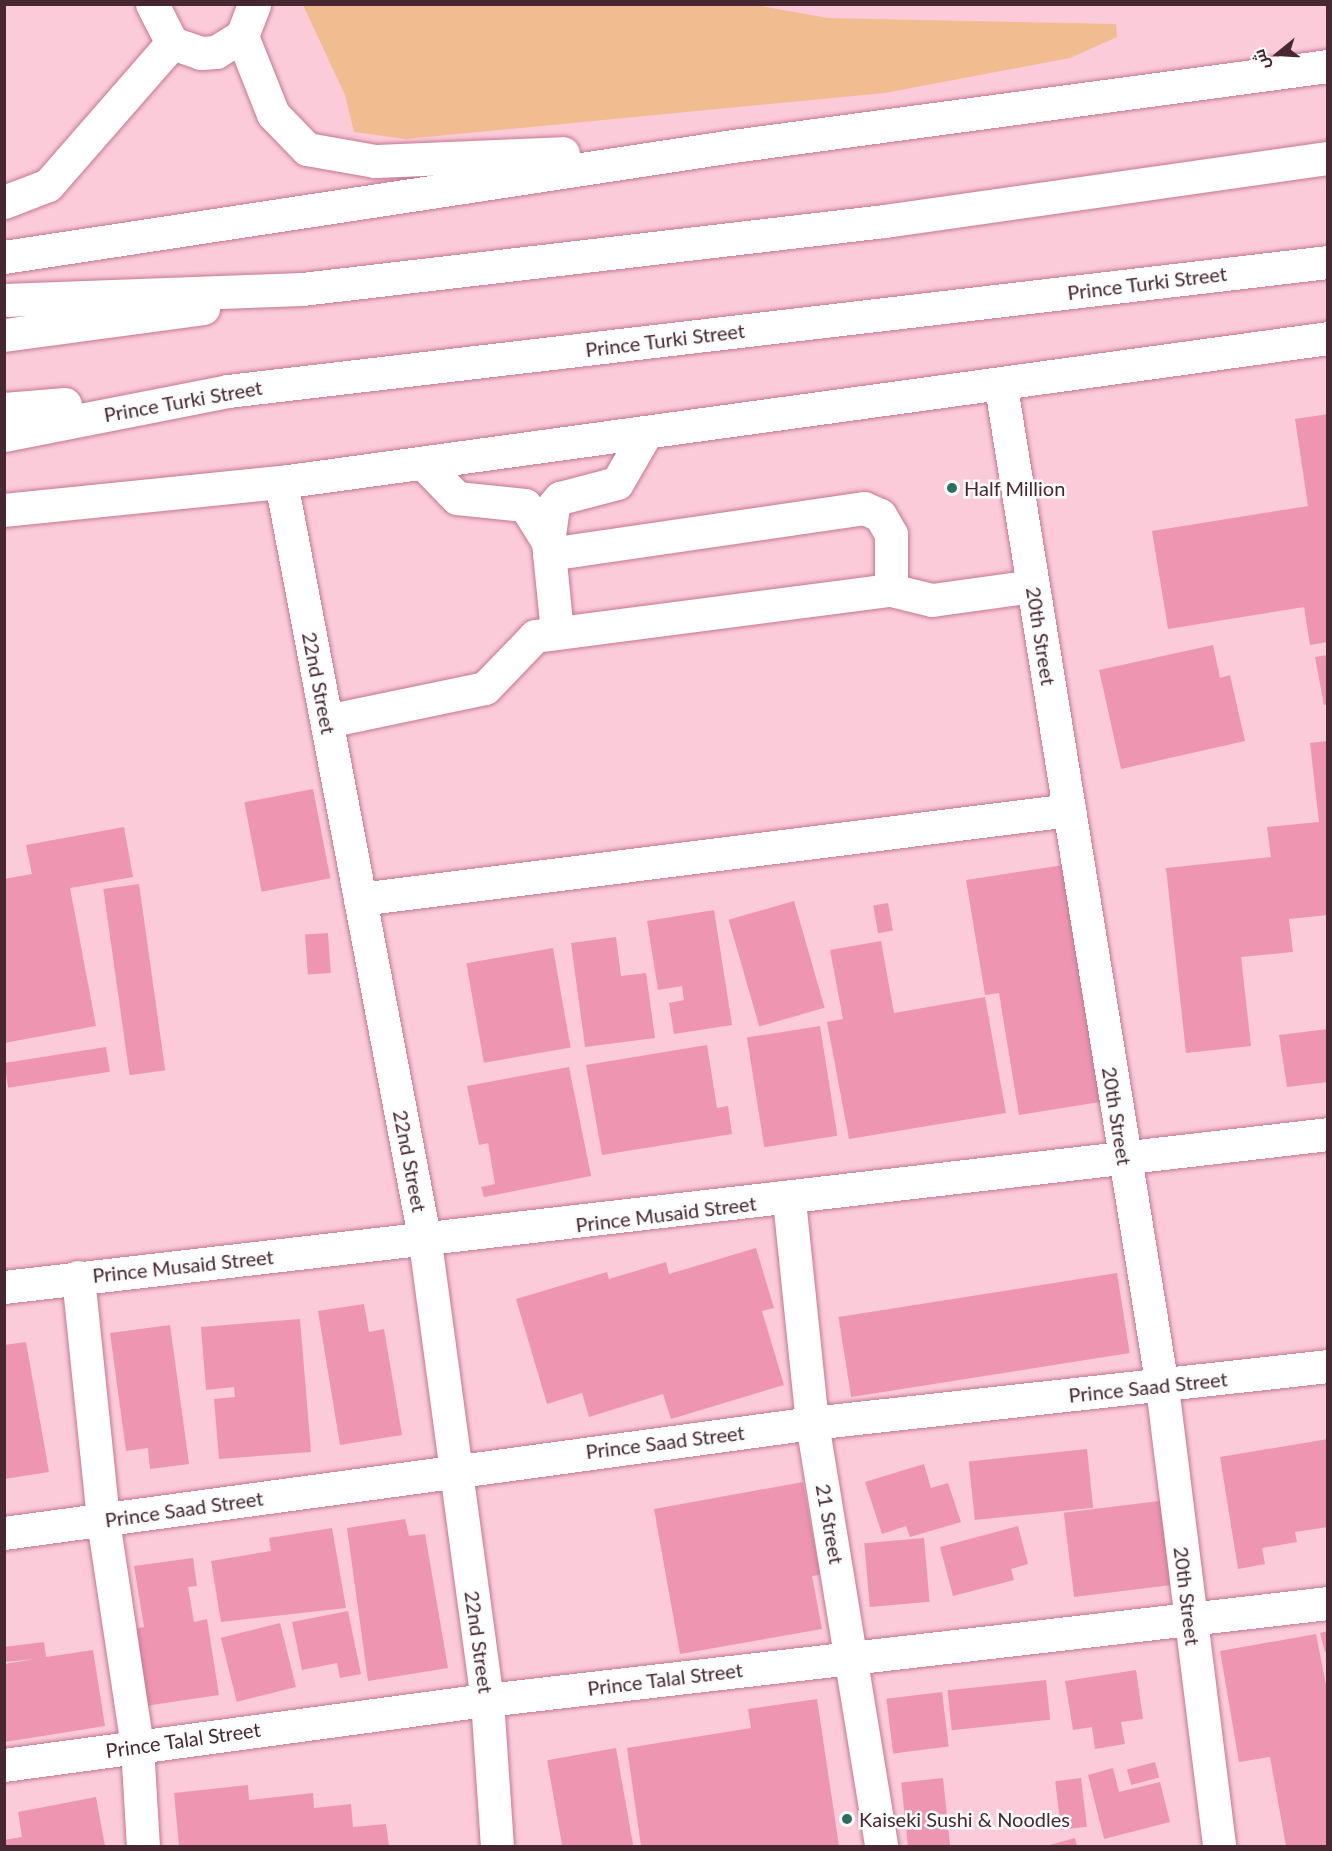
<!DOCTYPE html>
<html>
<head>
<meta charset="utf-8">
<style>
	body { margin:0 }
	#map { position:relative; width:1332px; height:1851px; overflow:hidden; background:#fccbd9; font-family:Lato,Cairo,sans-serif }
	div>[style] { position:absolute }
	.green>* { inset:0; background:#f2bc91 }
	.building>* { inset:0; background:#ee95b2; transform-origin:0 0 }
	.roads { filter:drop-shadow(0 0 2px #c37891) drop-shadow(0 0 2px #c37891) }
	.minor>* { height:33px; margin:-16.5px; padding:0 16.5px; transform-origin:16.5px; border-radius:16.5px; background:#fff }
	.major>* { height:33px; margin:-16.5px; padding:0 16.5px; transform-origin:16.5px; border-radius:16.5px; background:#fff }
	.dots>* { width:16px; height:16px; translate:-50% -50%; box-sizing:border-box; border:3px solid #fbfbfb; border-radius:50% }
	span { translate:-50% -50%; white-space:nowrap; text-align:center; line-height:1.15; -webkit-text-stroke:5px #fbfbfb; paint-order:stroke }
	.street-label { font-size:20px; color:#472832 }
	.poi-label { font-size:20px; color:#472832 }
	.left { translate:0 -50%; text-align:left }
	.frame { position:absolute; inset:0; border:6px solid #472832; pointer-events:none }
	.north { position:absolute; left:1248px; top:24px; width:60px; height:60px; -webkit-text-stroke:4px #fbfbfb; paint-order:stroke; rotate:252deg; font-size:16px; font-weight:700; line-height:24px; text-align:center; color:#472832 }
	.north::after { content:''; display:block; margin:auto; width:21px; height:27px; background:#472832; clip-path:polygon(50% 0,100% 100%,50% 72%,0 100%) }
</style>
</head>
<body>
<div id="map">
	<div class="green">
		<div style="clip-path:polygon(755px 5px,828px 18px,1116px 24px,1117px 37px,1070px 58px,885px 93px,406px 139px,354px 132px,345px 95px,303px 5px)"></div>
	</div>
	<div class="building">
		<div style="clip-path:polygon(1328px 414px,1328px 642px,1310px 645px,1304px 607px,1168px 629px,1152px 531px,1308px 506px,1295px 419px)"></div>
		<div style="clip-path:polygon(1213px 645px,1220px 678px,1230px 675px,1245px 741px,1121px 769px,1099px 670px)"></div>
		<div style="clip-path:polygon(1328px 655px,1328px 704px,1324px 705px,1315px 657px)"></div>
		<div style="clip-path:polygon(1328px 741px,1328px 915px,1289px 919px,1293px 952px,1241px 957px,1251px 1046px,1186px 1053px,1166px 868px,1271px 857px,1267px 827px,1319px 822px,1310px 743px)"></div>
		<div style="left:313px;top:789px;width:91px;height:70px;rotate:79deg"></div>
		<div style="clip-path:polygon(124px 827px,133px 877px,70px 888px,96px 1026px,4px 1043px,4px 879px,32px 874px,26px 845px)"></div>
		<div style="clip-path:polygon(1070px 864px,1112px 1100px,1019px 1115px,999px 993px,985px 995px,966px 880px)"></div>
		<div style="left:139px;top:884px;width:188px;height:36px;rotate:82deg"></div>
		<div style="left:794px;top:901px;width:111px;height:68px;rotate:74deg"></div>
		<div style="left:888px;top:903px;width:28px;height:15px;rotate:80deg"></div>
		<div style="clip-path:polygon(714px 910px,732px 1025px,674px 1034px,669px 1003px,684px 1000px,682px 986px,658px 990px,647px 921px)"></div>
		<div style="left:328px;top:933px;width:40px;height:23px;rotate:86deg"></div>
		<div style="clip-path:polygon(616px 937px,621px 976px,646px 973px,655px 1038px,585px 1047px,571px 943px)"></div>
		<div style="clip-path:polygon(881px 941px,894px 1013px,985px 997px,1006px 1113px,849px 1139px,827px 1022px,843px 1019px,830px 950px)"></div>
		<div style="left:553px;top:948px;width:101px;height:88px;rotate:80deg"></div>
		<div style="left:820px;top:1026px;width:111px;height:74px;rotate:81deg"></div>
		<div style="clip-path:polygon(1328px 1029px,1328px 1082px,1287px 1087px,1279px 1035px)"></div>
		<div style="clip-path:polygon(707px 1045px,717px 1108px,728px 1106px,732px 1134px,602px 1155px,586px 1065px)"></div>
		<div style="left:106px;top:1047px;width:25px;height:103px;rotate:81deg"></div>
		<div style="clip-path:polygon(569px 1067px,591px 1176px,484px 1197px,481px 1187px,495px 1184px,488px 1143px,479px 1145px,467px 1086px)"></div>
		<div style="clip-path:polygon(756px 1248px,774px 1308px,762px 1311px,784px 1385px,671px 1419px,663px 1394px,589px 1417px,582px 1393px,547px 1404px,516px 1299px,607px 1272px,609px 1279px,666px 1262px,669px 1274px)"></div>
		<div style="left:1117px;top:1273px;width:81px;height:282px;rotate:81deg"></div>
		<div style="clip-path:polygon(364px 1304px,369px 1332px,384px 1329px,402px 1435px,340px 1445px,318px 1311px)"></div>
		<div style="clip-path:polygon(300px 1319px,311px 1452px,219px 1459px,214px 1399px,235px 1397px,234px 1387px,206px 1390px,201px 1327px)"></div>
		<div style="clip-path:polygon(170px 1325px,189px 1464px,150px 1469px,148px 1448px,126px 1451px,110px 1333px)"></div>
		<div style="clip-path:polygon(26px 1342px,49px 1472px,4px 1479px,4px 1345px)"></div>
		<div style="clip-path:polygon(1328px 1439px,1328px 1527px,1295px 1532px,1297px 1542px,1262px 1548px,1265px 1564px,1238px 1569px,1220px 1457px)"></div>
		<div style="left:1087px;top:1449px;width:59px;height:119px;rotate:84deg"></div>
		<div style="clip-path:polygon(924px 1464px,931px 1488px,948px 1483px,961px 1522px,910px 1537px,906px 1526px,882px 1534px,865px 1482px)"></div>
		<div style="clip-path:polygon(803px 1482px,820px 1575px,812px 1576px,822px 1629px,680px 1654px,654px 1509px)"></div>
		<div style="left:1167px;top:1500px;width:85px;height:104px;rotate:83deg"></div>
		<div style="clip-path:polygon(405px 1519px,409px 1536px,425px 1534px,448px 1668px,368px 1681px,347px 1528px)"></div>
		<div style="clip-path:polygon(1018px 1526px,1028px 1564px,1011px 1569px,1014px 1580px,953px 1596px,940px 1547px)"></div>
		<div style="clip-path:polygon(332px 1528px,346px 1608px,221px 1622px,211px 1561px,271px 1551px,269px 1538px)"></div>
		<div style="left:924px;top:1538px;width:64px;height:60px;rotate:85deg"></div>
		<div style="clip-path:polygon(193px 1558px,197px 1586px,188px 1587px,194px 1622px,207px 1619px,219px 1695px,145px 1706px,133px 1629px,144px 1627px,134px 1566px)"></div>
		<div style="clip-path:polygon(348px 1611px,361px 1674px,340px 1678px,337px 1663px,302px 1670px,292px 1622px)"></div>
		<div style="left:280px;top:1623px;width:66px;height:61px;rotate:76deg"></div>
		<div style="clip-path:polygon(1328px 1631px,1328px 1652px,1325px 1652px,1320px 1633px)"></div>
		<div style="clip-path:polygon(1316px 1634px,1328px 1695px,1328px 1846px,1286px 1846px,1270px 1757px,1239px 1762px,1220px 1651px)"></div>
		<div style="clip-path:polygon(44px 1642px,46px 1657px,93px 1650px,105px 1726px,5px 1742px,5px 1664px,35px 1659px,4px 1662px,4px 1647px)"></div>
		<div style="clip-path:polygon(1136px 1670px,1143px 1719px,1121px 1722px,1125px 1744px,1095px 1749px,1092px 1727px,1073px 1730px,1065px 1681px)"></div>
		<div style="left:1046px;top:1680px;width:40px;height:99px;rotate:84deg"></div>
		<div style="left:942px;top:1692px;width:55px;height:56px;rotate:83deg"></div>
		<div style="clip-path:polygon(817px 1699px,839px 1846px,641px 1846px,627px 1748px,751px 1728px,748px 1709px)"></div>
		<div style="left:616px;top:1748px;width:100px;height:70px;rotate:80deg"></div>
		<div style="left:1155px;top:1762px;width:16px;height:29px;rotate:75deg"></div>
		<div style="clip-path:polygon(1113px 1768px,1119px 1792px,1160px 1782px,1170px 1822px,1104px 1839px,1088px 1775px)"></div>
		<div style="left:943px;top:1778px;width:68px;height:42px;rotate:84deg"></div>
		<div style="left:1081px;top:1778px;width:49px;height:26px;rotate:83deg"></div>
		<div style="clip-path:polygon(248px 1785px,249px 1800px,313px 1793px,314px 1808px,351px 1804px,353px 1827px,386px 1824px,389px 1846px,179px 1846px,174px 1793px)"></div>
		<div style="clip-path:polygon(96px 1797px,105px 1846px,4px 1846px,4px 1840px,22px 1837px,18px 1812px)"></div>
		<div style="clip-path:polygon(1075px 1838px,1077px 1846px,1046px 1846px)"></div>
	</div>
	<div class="roads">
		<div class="minor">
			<div style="left:152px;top:4px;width:44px;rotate:62.9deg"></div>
			<div style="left:172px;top:43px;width:31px;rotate:19deg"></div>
			<div style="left:201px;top:53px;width:15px;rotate:-4deg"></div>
			<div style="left:216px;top:52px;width:31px;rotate:-32deg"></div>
			<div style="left:242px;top:36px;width:34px;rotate:-69deg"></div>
			<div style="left:242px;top:36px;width:84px;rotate:68.3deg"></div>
			<div style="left:273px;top:114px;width:49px;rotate:45.8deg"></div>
			<div style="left:307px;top:149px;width:69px;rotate:10deg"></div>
			<div style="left:375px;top:161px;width:188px;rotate:-2.4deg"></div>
			<div style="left:4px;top:202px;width:47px;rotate:-21.1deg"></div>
			<div style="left:48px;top:185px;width:189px;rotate:-48.9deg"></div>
			<div style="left:4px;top:257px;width:737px;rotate:-8.66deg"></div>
			<div style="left:733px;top:146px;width:600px;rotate:-7.66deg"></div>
			<div style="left:1001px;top:387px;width:1013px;rotate:80.85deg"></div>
			<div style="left:1162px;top:1387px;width:463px;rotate:82.9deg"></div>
			<div style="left:423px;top:463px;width:49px;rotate:45.8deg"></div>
			<div style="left:457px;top:498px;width:68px;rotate:5.9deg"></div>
			<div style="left:525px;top:505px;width:44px;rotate:58.1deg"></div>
			<div style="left:548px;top:542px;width:36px;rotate:-82deg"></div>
			<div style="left:553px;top:506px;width:11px;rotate:-49deg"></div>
			<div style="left:560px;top:498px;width:59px;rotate:-14.7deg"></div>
			<div style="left:617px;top:483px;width:58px;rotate:-59.9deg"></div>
			<div style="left:281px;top:482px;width:774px;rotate:79.27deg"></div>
			<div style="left:425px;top:1242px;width:462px;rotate:82.3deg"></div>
			<div style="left:487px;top:1700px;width:146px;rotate:86.1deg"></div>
			<div style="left:4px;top:510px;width:278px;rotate:-5.8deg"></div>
			<div style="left:281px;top:482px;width:1057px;rotate:-7.83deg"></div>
			<div style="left:548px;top:542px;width:90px;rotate:84.3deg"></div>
			<div style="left:549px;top:554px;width:318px;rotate:-8.3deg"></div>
			<div style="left:864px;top:508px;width:17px;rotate:24deg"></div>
			<div style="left:880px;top:515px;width:22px;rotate:60deg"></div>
			<div style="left:891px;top:534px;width:56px;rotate:90deg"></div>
			<div style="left:327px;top:721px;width:161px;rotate:-11.8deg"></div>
			<div style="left:485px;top:688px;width:72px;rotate:-46.1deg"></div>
			<div style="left:535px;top:636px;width:359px;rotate:-7.4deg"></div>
			<div style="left:891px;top:590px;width:42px;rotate:13.7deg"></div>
			<div style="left:932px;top:600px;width:102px;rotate:-7.9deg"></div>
			<div style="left:360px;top:899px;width:715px;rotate:-7.15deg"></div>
			<div style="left:789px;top:1200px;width:224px;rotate:84.1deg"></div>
			<div style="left:812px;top:1423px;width:429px;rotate:80.7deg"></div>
			<div style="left:78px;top:1277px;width:245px;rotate:84.1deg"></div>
			<div style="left:103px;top:1521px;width:228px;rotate:81.4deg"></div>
			<div style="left:137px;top:1746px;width:100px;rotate:86.6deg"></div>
			<div style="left:4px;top:1287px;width:1333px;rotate:-6.59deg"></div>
			<div style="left:4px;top:1533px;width:815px;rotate:-7.75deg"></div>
			<div style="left:812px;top:1423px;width:519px;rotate:-6.3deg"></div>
			<div style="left:4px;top:1765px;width:487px;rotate:-7.7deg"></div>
			<div style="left:487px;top:1700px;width:847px;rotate:-6.58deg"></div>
		</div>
		<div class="major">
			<div style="left:4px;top:300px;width:298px;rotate:-2.1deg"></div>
			<div style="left:302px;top:289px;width:586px;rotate:-6.66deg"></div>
			<div style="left:884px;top:221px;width:448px;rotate:-8.1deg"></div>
			<div style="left:4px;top:335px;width:201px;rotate:-7.7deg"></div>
			<div style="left:4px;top:409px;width:61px;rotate:-4.7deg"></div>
			<div style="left:4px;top:435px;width:228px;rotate:-11.1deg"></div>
			<div style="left:228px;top:391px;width:1108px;rotate:-6.69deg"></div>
		</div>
	</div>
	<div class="dots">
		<div style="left:952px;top:488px;background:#2a6f62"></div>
		<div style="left:847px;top:1819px;background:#2a6f62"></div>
	</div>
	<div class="street-label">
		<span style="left:1147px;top:283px;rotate:-7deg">Prince Turki Street</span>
		<span style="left:665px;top:340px;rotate:-7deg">Prince Turki Street</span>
		<span style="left:183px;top:401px;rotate:-10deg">Prince Turki Street</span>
		<span style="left:1041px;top:636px;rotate:81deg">20th Street</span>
		<span style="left:319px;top:683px;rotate:79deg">22nd Street</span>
		<span style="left:1117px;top:1116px;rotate:81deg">20th Street</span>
		<span style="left:410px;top:1161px;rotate:79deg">22nd Street</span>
		<span style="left:666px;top:1214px;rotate:-7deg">Prince Musaid Street</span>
		<span style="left:183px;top:1266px;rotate:-6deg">Prince Musaid Street</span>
		<span style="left:1148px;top:1387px;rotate:-6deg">Prince Saad Street</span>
		<span style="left:665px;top:1442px;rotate:-7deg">Prince Saad Street</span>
		<span style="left:184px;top:1509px;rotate:-8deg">Prince Saad Street</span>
		<span style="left:830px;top:1524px;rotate:80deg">21 Street</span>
		<span style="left:1187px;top:1596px;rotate:83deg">20th Street</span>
		<span style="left:479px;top:1642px;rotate:82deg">22nd Street</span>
		<span style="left:665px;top:1679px;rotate:-7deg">Prince Talal Street</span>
		<span style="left:183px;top:1740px;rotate:-8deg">Prince Talal Street</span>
	</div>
	<div class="poi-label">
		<span class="left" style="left:964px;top:488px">Half Million</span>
		<span class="left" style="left:859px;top:1819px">Kaiseki Sushi &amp; Noodles</span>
	</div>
	<div class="frame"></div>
	<div class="north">ش</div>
</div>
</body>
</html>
